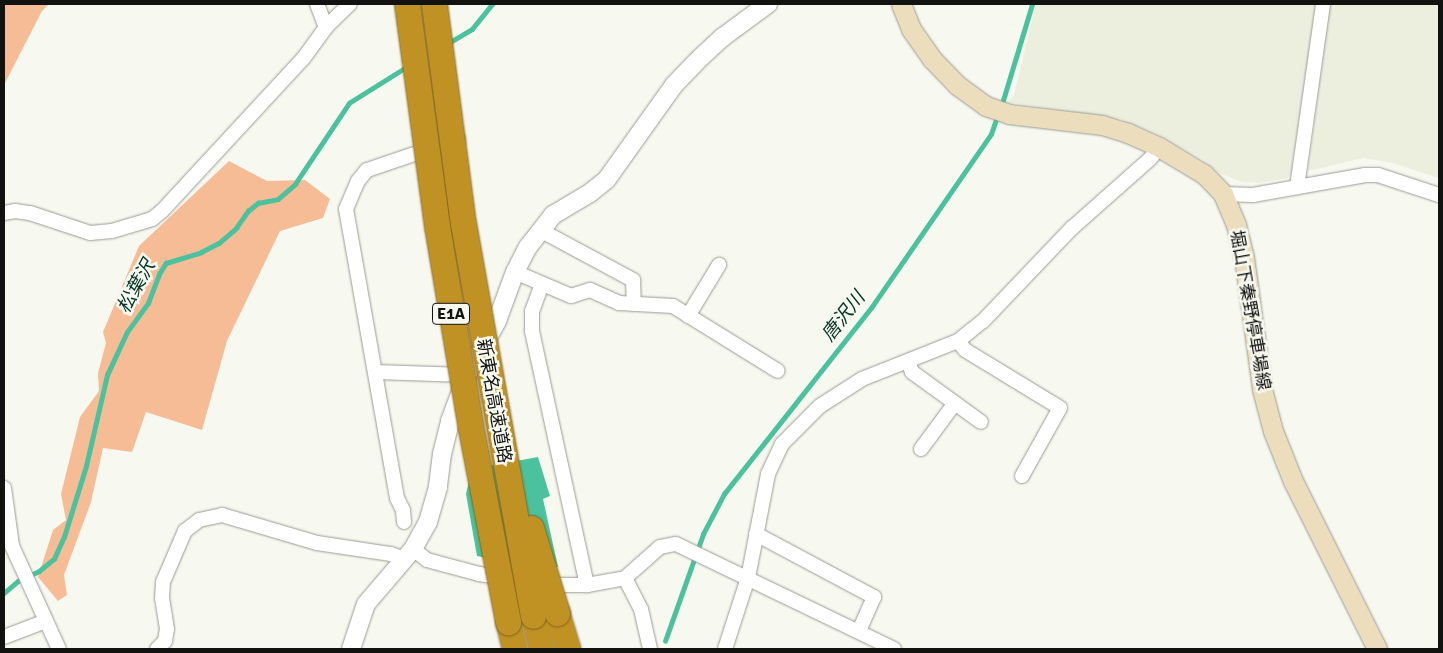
<!DOCTYPE html>
<html>
<head>
<meta charset="utf-8">
<style>
	body { margin:0 }
	#map { position:relative; width:1443px; height:653px; overflow:hidden; background:#f7f8f0; font-family:Signika,"Noto Sans JP",sans-serif }
	div>[style] { position:absolute }
	.built>* { inset:0; background:#eceede }
	.green>* { inset:0; background:#f6bc96 }
	.water>* { inset:0; background:#4bc29d }
	.stream>* { height:4.5px; margin:-2.25px; padding:0 2.25px; transform-origin:2.25px; border-radius:2.25px; background:#4bc29d }
	.roads { filter:drop-shadow(0 0 1px #9a9b94) drop-shadow(0 0 1px #9a9b94) }
	.minor>* { height:14px; margin:-7px; padding:0 7px; transform-origin:7px; border-radius:7px; background:#fff }
	.tertiary>* { height:18px; margin:-9px; padding:0 9px; transform-origin:9px; border-radius:9px; background:#fff }
	.secondary>* { height:19px; margin:-9.5px; padding:0 9.5px; transform-origin:9.5px; border-radius:9.5px; background:#ecdebd }
	.motorway>* { height:25px; margin:-12.5px; padding:0 12.5px; transform-origin:12.5px; border-radius:12.5px; background:#c09123 }
	.bridges { filter:drop-shadow(0 0 1px #83651c) drop-shadow(0 0 1px #83651c) }
	.motorway-bridge>* { height:25px; margin:-12.5px; padding:0 12.5px; transform-origin:12.5px; border-radius:12.5px; background:#c09123 }
	span { translate:-50% -50%; white-space:nowrap; text-align:center; line-height:1.15; -webkit-text-stroke:5px #f7f8f0; paint-order:stroke }
	.shield-label span { padding:1px 4px; background:#f7f8f0; border:1px solid; border-radius:4px; -webkit-text-stroke-width:0 }
	.shield-label { font-size:16px; color:#121210; font-weight:700 }
	.street-label { font-size:18px; color:#121210 }
	.water-label { font-size:19px; color:#003526; font-style:italic }
	.frame { position:absolute; inset:0; border:5px solid #121210; pointer-events:none }
</style>
</head>
<body>
<div id="map">
	<div class="built">
		<div style="clip-path:polygon(1036px 4px,1316px 4px,1291px 173px,1288px 178px,1259px 183px,1242px 182px,1219px 173px,1202px 159px,1153px 132px,1121px 119px,1008px 102px,1014px 95px)"></div>
		<div style="clip-path:polygon(1330px 4px,1439px 4px,1439px 178px,1393px 163px,1363px 158px,1308px 171px)"></div>
	</div>
	<div class="green">
		<div style="clip-path:polygon(4px 4px,49px 4px,42px 11px,4px 85px)"></div>
		<div style="clip-path:polygon(229px 161px,267px 181px,305px 180px,330px 199px,323px 218px,280px 231px,227px 341px,202px 430px,146px 412px,132px 452px,103px 448px,91px 502px,64px 575px,67px 595px,58px 601px,38px 577px,53px 530px,66px 520px,61px 494px,80px 417px,99px 391px,98px 373px,106px 343px,103px 332px,139px 246px)"></div>
	</div>
	<div class="water">
		<div style="clip-path:polygon(538px 457px,550px 496px,543px 499px,558px 567px,535px 569px,477px 556px,466px 494px,472px 469px)"></div>
	</div>
	<div class="stream">
		<div style="left:447px;top:44px;width:29px;rotate:-31deg"></div>
		<div style="left:472px;top:29px;width:32px;rotate:-51deg"></div>
		<div style="left:1001px;top:107px;width:108px;rotate:-73.2deg"></div>
		<div style="left:4px;top:593px;width:18px;rotate:-41deg"></div>
		<div style="left:18px;top:581px;width:23px;rotate:-25deg"></div>
		<div style="left:39px;top:571px;width:19px;rotate:-39deg"></div>
		<div style="left:54px;top:559px;width:24px;rotate:-66deg"></div>
		<div style="left:64px;top:537px;width:74px;rotate:-72.8deg"></div>
		<div style="left:86px;top:466px;width:93px;rotate:-77deg"></div>
		<div style="left:107px;top:375px;width:47px;rotate:-65.1deg"></div>
		<div style="left:127px;top:332px;width:36px;rotate:-54deg"></div>
		<div style="left:148px;top:303px;width:31px;rotate:-69deg"></div>
		<div style="left:159px;top:274px;width:13px;rotate:-58deg"></div>
		<div style="left:166px;top:263px;width:37px;rotate:-17deg"></div>
		<div style="left:201px;top:252px;width:20px;rotate:-27deg"></div>
		<div style="left:219px;top:243px;width:23px;rotate:-41deg"></div>
		<div style="left:236px;top:228px;width:21px;rotate:-55deg"></div>
		<div style="left:248px;top:211px;width:13px;rotate:-39deg"></div>
		<div style="left:258px;top:203px;width:20px;rotate:-11deg"></div>
		<div style="left:278px;top:199px;width:23px;rotate:-41deg"></div>
		<div style="left:295px;top:184px;width:97px;rotate:-56.3deg"></div>
		<div style="left:349px;top:103px;width:70px;rotate:-32.1deg"></div>
		<div style="left:665px;top:641px;width:114px;rotate:-70.4deg"></div>
		<div style="left:703px;top:534px;width:45px;rotate:-62.3deg"></div>
		<div style="left:724px;top:494px;width:237px;rotate:-51.7deg"></div>
		<div style="left:871px;top:308px;width:211px;rotate:-55.4deg"></div>
		<div style="left:991px;top:134px;width:21px;rotate:-71deg"></div>
	</div>
	<div class="roads">
		<div class="minor">
			<div style="left:317px;top:4px;width:25px;rotate:69deg"></div>
			<div style="left:1297px;top:187px;width:185px;rotate:-81.9deg"></div>
			<div style="left:1223px;top:194px;width:30px;rotate:2deg"></div>
			<div style="left:1253px;top:195px;width:114px;rotate:-10.1deg"></div>
			<div style="left:1365px;top:175px;width:13px"></div>
			<div style="left:1378px;top:175px;width:64px;rotate:18.2deg"></div>
			<div style="left:4px;top:213px;width:11px;rotate:-10deg"></div>
			<div style="left:15px;top:211px;width:15px;rotate:8deg"></div>
			<div style="left:30px;top:213px;width:63px;rotate:18.4deg"></div>
			<div style="left:90px;top:233px;width:22px;rotate:-5deg"></div>
			<div style="left:112px;top:231px;width:42px;rotate:-16.7deg"></div>
			<div style="left:152px;top:219px;width:13px;rotate:-39deg"></div>
			<div style="left:162px;top:211px;width:207px;rotate:-47.2deg"></div>
			<div style="left:303px;top:59px;width:39px;rotate:-54deg"></div>
			<div style="left:326px;top:27px;width:33px;rotate:-44deg"></div>
			<div style="left:540px;top:230px;width:106px;rotate:28.3deg"></div>
			<div style="left:633px;top:280px;width:24px;rotate:88deg"></div>
			<div style="left:515px;top:272px;width:61px;rotate:23.2deg"></div>
			<div style="left:571px;top:296px;width:20px;rotate:-18deg"></div>
			<div style="left:590px;top:290px;width:32px;rotate:24deg"></div>
			<div style="left:619px;top:303px;width:54px;rotate:3.2deg"></div>
			<div style="left:673px;top:306px;width:123px;rotate:31.8deg"></div>
			<div style="left:542px;top:284px;width:29px;rotate:110deg"></div>
			<div style="left:532px;top:311px;width:20px;rotate:90deg"></div>
			<div style="left:532px;top:331px;width:260px;rotate:77.8deg"></div>
			<div style="left:688px;top:316px;width:60px;rotate:-58.7deg"></div>
			<div style="left:958px;top:341px;width:11px;rotate:52deg"></div>
			<div style="left:965px;top:350px;width:111px;rotate:31.4deg"></div>
			<div style="left:1060px;top:408px;width:78px;rotate:119.2deg"></div>
			<div style="left:908px;top:362px;width:11px;rotate:68deg"></div>
			<div style="left:912px;top:372px;width:85px;rotate:35.9deg"></div>
			<div style="left:375px;top:372px;width:91px;rotate:1.9deg"></div>
			<div style="left:921px;top:449px;width:57px;rotate:-53.5deg"></div>
			<div style="left:4px;top:488px;width:59px;rotate:82.1deg"></div>
			<div style="left:12px;top:546px;width:113px;rotate:65.5deg"></div>
			<div style="left:404px;top:522px;width:12px;rotate:-95deg"></div>
			<div style="left:403px;top:510px;width:13px;rotate:-117deg"></div>
			<div style="left:397px;top:498px;width:293px;rotate:-100deg"></div>
			<div style="left:346px;top:209px;width:30px;rotate:-67deg"></div>
			<div style="left:358px;top:181px;width:14px;rotate:-51deg"></div>
			<div style="left:367px;top:170px;width:96px;rotate:-18.8deg"></div>
			<div style="left:756px;top:534px;width:134px;rotate:28.1deg"></div>
			<div style="left:874px;top:597px;width:37px;rotate:114deg"></div>
			<div style="left:413px;top:549px;width:18px;rotate:38deg"></div>
			<div style="left:427px;top:560px;width:54px;rotate:15.1deg"></div>
			<div style="left:479px;top:574px;width:76px;rotate:8.3deg"></div>
			<div style="left:554px;top:585px;width:33px"></div>
			<div style="left:587px;top:585px;width:39px;rotate:-10deg"></div>
			<div style="left:625px;top:578px;width:47px;rotate:-41.5deg"></div>
			<div style="left:660px;top:547px;width:16px;rotate:-11deg"></div>
			<div style="left:676px;top:544px;width:242px;rotate:25.7deg"></div>
			<div style="left:625px;top:578px;width:35px;rotate:63deg"></div>
			<div style="left:641px;top:609px;width:41px;rotate:77.3deg"></div>
			<div style="left:4px;top:637px;width:45px;rotate:-20.9deg"></div>
			<div style="left:157px;top:649px;width:11px;rotate:-45deg"></div>
			<div style="left:165px;top:641px;width:12px;rotate:-81deg"></div>
			<div style="left:167px;top:629px;width:30px;rotate:-99deg"></div>
			<div style="left:162px;top:599px;width:17px;rotate:-87deg"></div>
			<div style="left:163px;top:582px;width:56px;rotate:-66.7deg"></div>
			<div style="left:185px;top:531px;width:18px;rotate:-38deg"></div>
			<div style="left:199px;top:520px;width:24px;rotate:-12deg"></div>
			<div style="left:222px;top:515px;width:99px;rotate:16.4deg"></div>
			<div style="left:317px;top:543px;width:75px;rotate:8.5deg"></div>
			<div style="left:391px;top:554px;width:15px;rotate:20deg"></div>
			<div style="left:725px;top:649px;width:75px;rotate:-72.1deg"></div>
			<div style="left:748px;top:578px;width:106px;rotate:-79.1deg"></div>
			<div style="left:768px;top:474px;width:33px;rotate:-65deg"></div>
			<div style="left:782px;top:444px;width:54px;rotate:-45deg"></div>
			<div style="left:820px;top:406px;width:50px;rotate:-32.7deg"></div>
			<div style="left:862px;top:379px;width:103px;rotate:-21.6deg"></div>
			<div style="left:958px;top:341px;width:32px;rotate:-39deg"></div>
			<div style="left:983px;top:321px;width:129px;rotate:-46.3deg"></div>
			<div style="left:1072px;top:228px;width:104px;rotate:-41.5deg"></div>
			<div style="left:1150px;top:159px;width:15px;rotate:-53deg"></div>
		</div>
		<div class="tertiary">
			<div style="left:351px;top:649px;width:47px;rotate:-71.6deg"></div>
			<div style="left:366px;top:604px;width:72px;rotate:-49.5deg"></div>
			<div style="left:413px;top:549px;width:31px;rotate:-61deg"></div>
			<div style="left:428px;top:522px;width:37px;rotate:-74deg"></div>
			<div style="left:438px;top:486px;width:32px;rotate:-83deg"></div>
			<div style="left:442px;top:454px;width:34px;rotate:-76deg"></div>
			<div style="left:450px;top:421px;width:49px;rotate:-69.7deg"></div>
			<div style="left:467px;top:375px;width:62px;rotate:-60.9deg"></div>
			<div style="left:497px;top:321px;width:52px;rotate:-69.8deg"></div>
			<div style="left:515px;top:272px;width:28px;rotate:-63deg"></div>
			<div style="left:528px;top:247px;width:41px;rotate:-52deg"></div>
			<div style="left:553px;top:215px;width:43px;rotate:-30.7deg"></div>
			<div style="left:590px;top:193px;width:22px;rotate:-39deg"></div>
			<div style="left:607px;top:179px;width:115px;rotate:-54.5deg"></div>
			<div style="left:674px;top:85px;width:33px;rotate:-46deg"></div>
			<div style="left:697px;top:61px;width:35px;rotate:-43deg"></div>
			<div style="left:723px;top:37px;width:56px;rotate:-36.3deg"></div>
		</div>
		<div class="secondary">
			<div style="left:901px;top:4px;width:27px;rotate:68deg"></div>
			<div style="left:911px;top:29px;width:37px;rotate:55deg"></div>
			<div style="left:932px;top:59px;width:36px;rotate:46deg"></div>
			<div style="left:957px;top:85px;width:36px;rotate:36deg"></div>
			<div style="left:986px;top:106px;width:24px;rotate:19deg"></div>
			<div style="left:1009px;top:114px;width:94px;rotate:6.7deg"></div>
			<div style="left:1102px;top:125px;width:27px;rotate:17deg"></div>
			<div style="left:1128px;top:133px;width:34px;rotate:24deg"></div>
			<div style="left:1159px;top:147px;width:52px;rotate:31deg"></div>
			<div style="left:1204px;top:174px;width:28px;rotate:46deg"></div>
			<div style="left:1223px;top:194px;width:34px;rotate:67deg"></div>
			<div style="left:1236px;top:225px;width:33px;rotate:76deg"></div>
			<div style="left:1244px;top:257px;width:133px;rotate:82.2deg"></div>
			<div style="left:1262px;top:389px;width:43px;rotate:75.3deg"></div>
			<div style="left:1273px;top:431px;width:54px;rotate:68.2deg"></div>
			<div style="left:1293px;top:481px;width:188px;rotate:63.4deg"></div>
		</div>
		<div class="motorway">
			<div style="left:557px;top:613px;width:38px;rotate:73deg"></div>
			<div style="left:533px;top:616px;width:34px;rotate:76deg"></div>
			<div style="left:508px;top:622px;width:28px;rotate:77deg"></div>
		</div>
	</div>
	<div class="bridges">
		<div class="motorway-bridge">
			<div style="left:407px;top:4px;width:224px;rotate:82.3deg"></div>
			<div style="left:437px;top:226px;width:201px;rotate:80.5deg"></div>
			<div style="left:470px;top:424px;width:202px;rotate:79.1deg"></div>
			<div style="left:434px;top:4px;width:221px;rotate:82.5deg"></div>
			<div style="left:463px;top:223px;width:399px;rotate:79.9deg"></div>
			<div style="left:531px;top:528px;width:89px;rotate:73deg"></div>
		</div>
	</div>
	<div class="shield-label">
		<span style="left:451px;top:314px">E1A</span>
	</div>
	<div class="street-label">
		<span style="left:1250px;top:310px;rotate:80deg">堀山下秦野停車場線</span>
		<span style="left:494px;top:401px;rotate:80deg">新東名高速道路</span>
	</div>
	<div class="water-label">
		<span style="left:137px;top:287px;rotate:-61deg">松葉沢</span>
		<span style="left:844px;top:317px;rotate:-52deg">唐沢川</span>
	</div>
	<div class="frame"></div>
</div>
</body>
</html>
